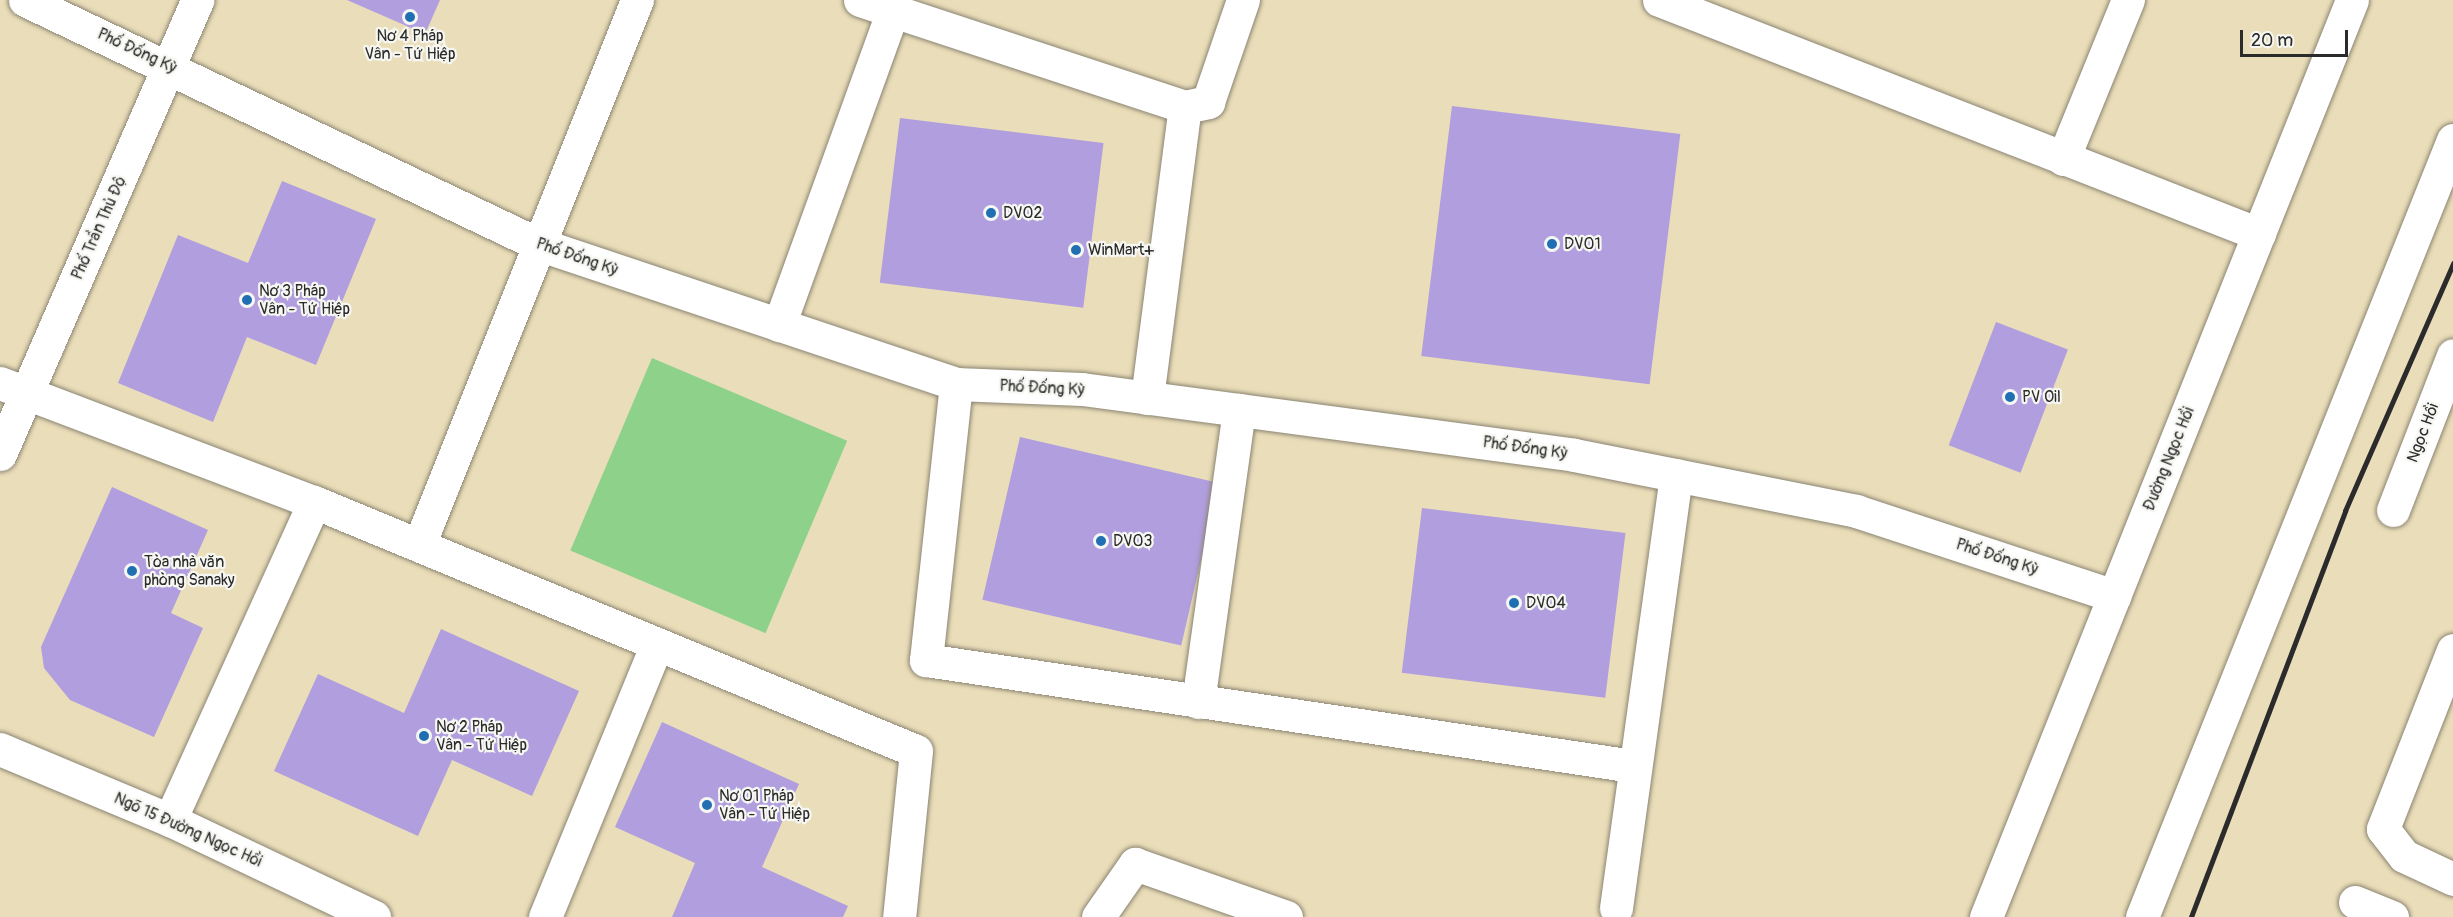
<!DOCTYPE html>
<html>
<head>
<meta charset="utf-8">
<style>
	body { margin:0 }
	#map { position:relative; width:2453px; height:917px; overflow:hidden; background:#eaddb9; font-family:Pangolin,sans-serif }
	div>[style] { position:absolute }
	.green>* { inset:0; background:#8dd18b; transform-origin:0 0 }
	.building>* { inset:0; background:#b09ede; transform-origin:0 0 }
	.roads { filter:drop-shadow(0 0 2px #8a8472) drop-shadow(0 0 2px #8a8472) }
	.minor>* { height:33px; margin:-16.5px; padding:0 16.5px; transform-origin:16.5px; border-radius:16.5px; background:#fff }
	.major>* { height:33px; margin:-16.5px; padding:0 16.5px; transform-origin:16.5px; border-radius:16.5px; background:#fff }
	.highway>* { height:33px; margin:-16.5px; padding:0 16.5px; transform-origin:16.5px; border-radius:16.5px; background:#fff }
	.rail>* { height:4.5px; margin:-2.25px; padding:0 2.25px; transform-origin:2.25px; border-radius:2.25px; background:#2b2b2b }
	.dots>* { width:16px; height:16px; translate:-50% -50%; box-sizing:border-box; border:3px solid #f6f6f2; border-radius:50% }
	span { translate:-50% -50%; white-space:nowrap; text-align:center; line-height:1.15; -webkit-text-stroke:4.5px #f6f6f2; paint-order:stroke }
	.poi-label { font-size:16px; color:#2b2b2b }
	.left { translate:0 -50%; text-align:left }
	.street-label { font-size:16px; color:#2b2b2b }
	.scale { position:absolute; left:2240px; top:30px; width:108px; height:27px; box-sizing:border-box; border:3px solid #2b2b2b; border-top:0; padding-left:8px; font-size:18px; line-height:21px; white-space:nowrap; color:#2b2b2b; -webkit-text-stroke:4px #f6f6f2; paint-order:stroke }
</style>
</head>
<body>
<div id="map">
	<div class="green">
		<div style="left:652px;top:358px;width:212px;height:209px;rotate:23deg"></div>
	</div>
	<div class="building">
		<div style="clip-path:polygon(347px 0,440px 0,425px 34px)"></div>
		<div style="left:1452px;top:106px;width:230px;height:252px;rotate:7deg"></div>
		<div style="left:900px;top:118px;width:205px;height:166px;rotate:7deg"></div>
		<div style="clip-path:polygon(282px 181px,376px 219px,316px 365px,247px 337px,213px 422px,118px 383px,178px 235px,248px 263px)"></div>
		<div style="left:1996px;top:322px;width:77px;height:132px;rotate:21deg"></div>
		<div style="left:1020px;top:437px;width:204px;height:167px;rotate:13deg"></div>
		<div style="clip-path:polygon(112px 487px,208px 530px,171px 613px,203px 628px,154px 737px,70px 700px,44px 668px,41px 647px)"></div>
		<div style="left:1422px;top:508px;width:205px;height:166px;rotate:7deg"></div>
		<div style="clip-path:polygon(441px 629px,579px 691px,532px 796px,452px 760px,418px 836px,274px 771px,318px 674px,404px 713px)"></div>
		<div style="clip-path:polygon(662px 722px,799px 784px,762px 867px,848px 906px,843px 917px,672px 917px,695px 863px,615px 827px)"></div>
	</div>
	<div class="roads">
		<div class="minor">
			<div style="left:25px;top:0;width:568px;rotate:25.44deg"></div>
			<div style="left:538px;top:244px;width:441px;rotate:18.5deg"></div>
			<div style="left:956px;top:384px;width:126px;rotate:2.3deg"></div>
			<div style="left:1082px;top:389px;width:496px;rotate:7.6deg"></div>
			<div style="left:1574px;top:455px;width:288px;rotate:11.2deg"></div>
			<div style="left:1856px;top:511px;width:272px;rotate:18.2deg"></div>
			<div style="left:860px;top:0;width:342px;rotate:18.2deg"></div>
			<div style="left:1185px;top:107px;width:24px;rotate:-12deg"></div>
			<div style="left:1208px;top:102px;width:108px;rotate:-71.1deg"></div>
			<div style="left:1659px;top:0;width:644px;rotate:21.31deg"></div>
			<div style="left:2063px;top:159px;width:172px;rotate:-67.8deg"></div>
			<div style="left:779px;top:325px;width:332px;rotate:-70.1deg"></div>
			<div style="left:0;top:383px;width:336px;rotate:20.8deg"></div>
			<div style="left:314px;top:502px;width:651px;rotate:22.47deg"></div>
			<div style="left:916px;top:751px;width:167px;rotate:95.8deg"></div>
			<div style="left:956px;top:384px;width:278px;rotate:96.2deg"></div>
			<div style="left:926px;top:660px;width:715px;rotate:8.53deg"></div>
			<div style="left:1147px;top:398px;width:293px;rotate:-82.6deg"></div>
			<div style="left:2393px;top:510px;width:166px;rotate:-68.8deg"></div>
			<div style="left:419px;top:545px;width:587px;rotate:-68.2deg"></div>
			<div style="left:2453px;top:650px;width:192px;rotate:111.4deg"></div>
			<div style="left:2383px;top:829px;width:34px;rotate:52deg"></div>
			<div style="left:2404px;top:856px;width:54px;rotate:25.1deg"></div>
			<div style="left:1198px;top:702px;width:295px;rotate:-82deg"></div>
			<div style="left:170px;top:820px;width:349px;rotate:-65.6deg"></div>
			<div style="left:2355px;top:902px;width:40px;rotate:22deg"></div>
			<div style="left:1616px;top:908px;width:437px;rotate:-82.1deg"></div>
			<div style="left:545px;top:917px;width:295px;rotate:-67.7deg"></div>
			<div style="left:1098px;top:917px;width:65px;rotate:-55.1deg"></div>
			<div style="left:1135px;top:864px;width:160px;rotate:19.3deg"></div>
		</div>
		<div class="major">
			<div style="left:0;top:454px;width:495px;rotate:-66.5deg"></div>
			<div style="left:0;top:749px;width:184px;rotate:22.7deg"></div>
			<div style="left:170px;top:820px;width:226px;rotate:25.4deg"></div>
		</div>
		<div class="highway">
			<div style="left:1986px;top:917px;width:987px;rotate:-68.24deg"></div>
			<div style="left:2142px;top:917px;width:837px;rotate:-68.19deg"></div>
		</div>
	</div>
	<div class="rail">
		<div style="left:2191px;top:917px;width:434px;rotate:-69.2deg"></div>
		<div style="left:2345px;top:511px;width:270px;rotate:-66.4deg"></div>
	</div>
	<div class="dots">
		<div style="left:410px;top:17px;background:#1f6fb2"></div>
		<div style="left:991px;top:213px;background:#1f6fb2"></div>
		<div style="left:1552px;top:244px;background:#1f6fb2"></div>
		<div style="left:1076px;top:250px;background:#1f6fb2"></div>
		<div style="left:247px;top:300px;background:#1f6fb2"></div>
		<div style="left:2010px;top:397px;background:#1f6fb2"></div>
		<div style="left:1101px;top:541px;background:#1f6fb2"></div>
		<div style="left:132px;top:571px;background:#1f6fb2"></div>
		<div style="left:1514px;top:603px;background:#1f6fb2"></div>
		<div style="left:424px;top:736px;background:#1f6fb2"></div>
		<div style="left:707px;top:805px;background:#1f6fb2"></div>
	</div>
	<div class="poi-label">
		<span style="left:410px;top:45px">Nơ 4 Pháp<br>Vân - Tứ Hiệp</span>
		<span class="left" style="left:1003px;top:213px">DV02</span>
		<span class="left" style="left:1564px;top:244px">DV01</span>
		<span class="left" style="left:1088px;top:250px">WinMart+</span>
		<span class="left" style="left:259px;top:300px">Nơ 3 Pháp<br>Vân - Tứ Hiệp</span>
		<span class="left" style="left:2022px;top:397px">PV Oil</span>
		<span class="left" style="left:1113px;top:541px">DV03</span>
		<span class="left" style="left:144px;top:571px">Tòa nhà văn<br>phòng Sanaky</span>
		<span class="left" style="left:1526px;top:603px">DV04</span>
		<span class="left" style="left:436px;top:736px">Nơ 2 Pháp<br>Vân - Tứ Hiệp</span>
		<span class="left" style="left:719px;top:805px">Nơ 01 Pháp<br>Vân - Tứ Hiệp</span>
	</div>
	<div class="street-label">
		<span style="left:137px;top:51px;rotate:25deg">Phố Đống Kỳ</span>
		<span style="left:99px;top:228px;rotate:-66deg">Phố Trần Thủ Độ</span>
		<span style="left:577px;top:257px;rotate:19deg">Phố Đống Kỳ</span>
		<span style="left:1042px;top:388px;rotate:3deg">Phố Đống Kỳ</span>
		<span style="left:2423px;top:433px;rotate:-69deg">Ngọc Hồi</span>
		<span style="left:1525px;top:448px;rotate:8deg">Phố Đống Kỳ</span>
		<span style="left:2169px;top:459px;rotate:-68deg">Đường Ngọc Hồi</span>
		<span style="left:1997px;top:557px;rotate:18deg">Phố Đống Kỳ</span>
		<span style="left:188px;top:830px;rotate:24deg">Ngõ 15 Đường Ngọc Hồi</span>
	</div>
	<div class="scale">20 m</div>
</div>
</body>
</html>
